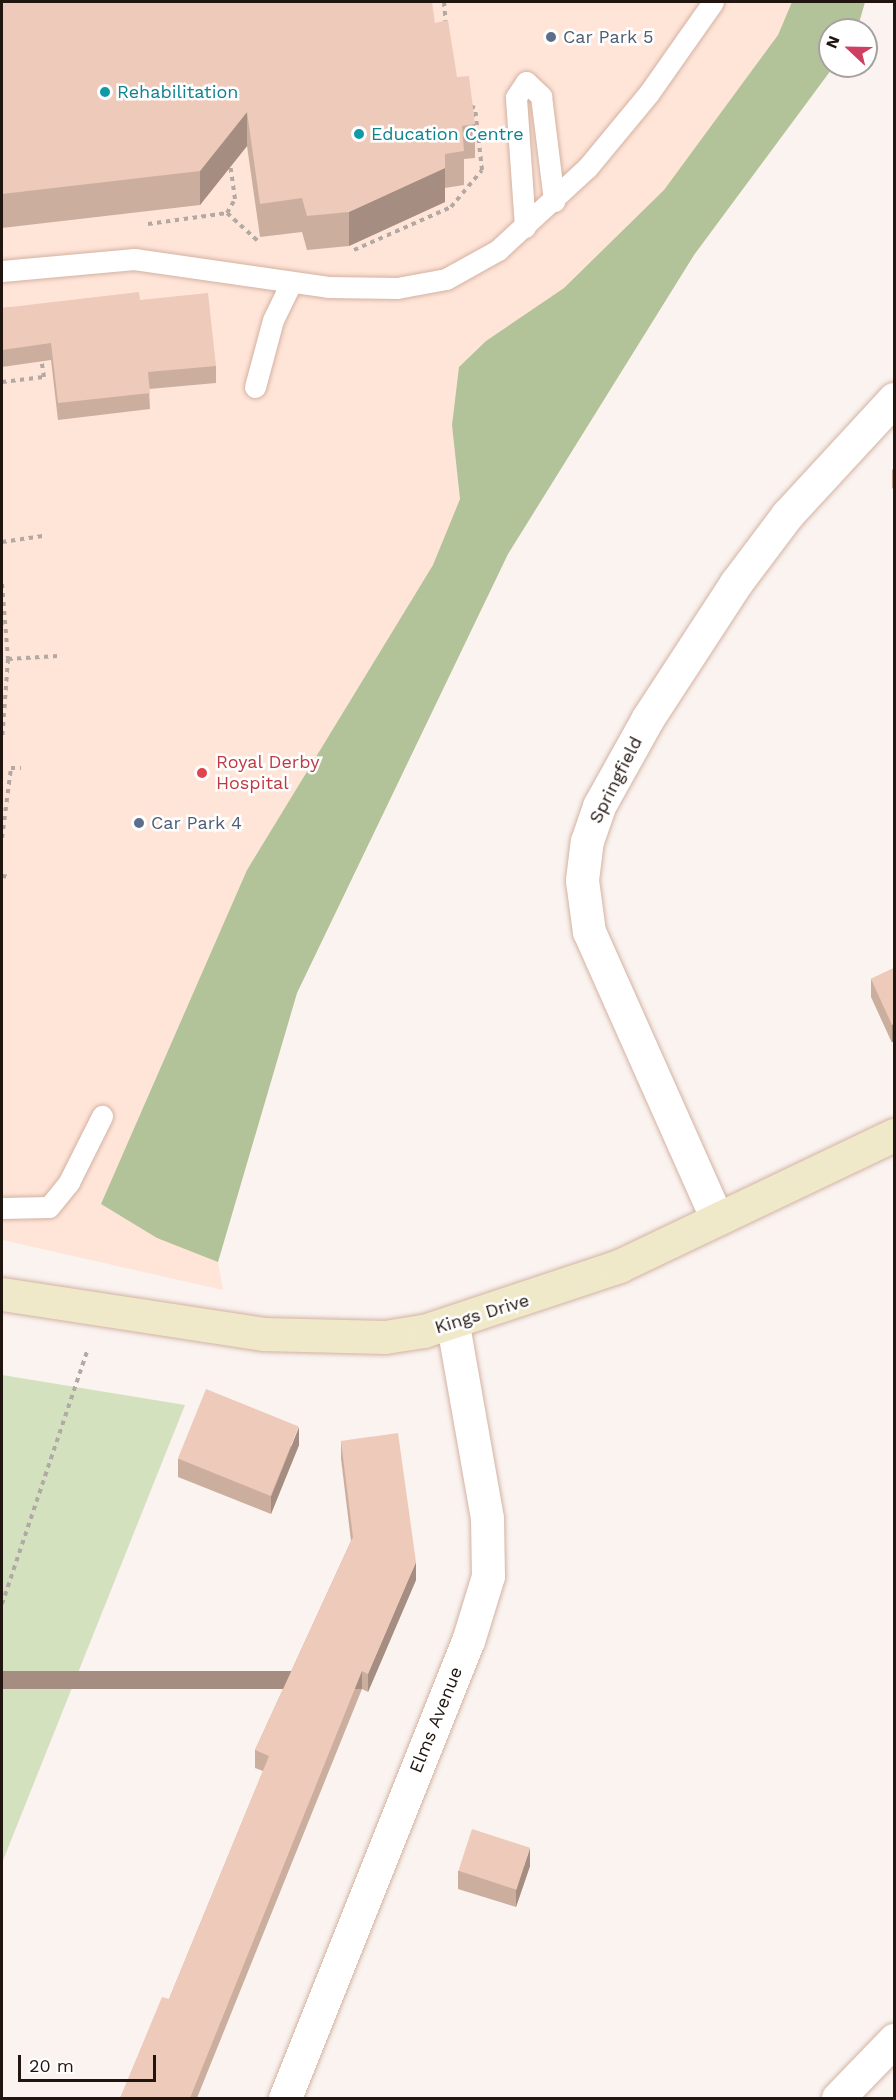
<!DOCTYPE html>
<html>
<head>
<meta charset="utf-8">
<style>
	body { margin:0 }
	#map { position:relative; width:896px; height:2100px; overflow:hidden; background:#faf3f0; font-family:"Work Sans",sans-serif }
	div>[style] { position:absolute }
	.built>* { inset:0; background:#ffe5d8 }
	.green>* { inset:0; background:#d4e1bf }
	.forest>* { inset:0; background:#b3c399 }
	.path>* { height:4px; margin-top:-2px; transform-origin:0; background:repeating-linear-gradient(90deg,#b2a9a5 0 4.5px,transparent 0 9px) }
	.roads { filter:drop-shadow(0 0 2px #d4b2a2) drop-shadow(0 0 2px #d4b2a2) }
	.lane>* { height:21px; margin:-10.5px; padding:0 10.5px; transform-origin:10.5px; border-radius:10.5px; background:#fff }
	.street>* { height:33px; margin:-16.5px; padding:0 16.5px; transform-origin:16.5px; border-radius:16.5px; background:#fff }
	.secondary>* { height:33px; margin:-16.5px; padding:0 16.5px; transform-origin:16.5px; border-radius:16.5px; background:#efe9ca }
	.wall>* { inset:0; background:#ccae9f }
	.shaded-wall>* { inset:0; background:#a68d82; transform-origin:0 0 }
	.building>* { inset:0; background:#edcab9; transform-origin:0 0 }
	.dots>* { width:16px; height:16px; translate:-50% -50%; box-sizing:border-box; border:3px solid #fff; border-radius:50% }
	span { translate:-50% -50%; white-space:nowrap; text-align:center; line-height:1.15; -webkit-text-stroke:5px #fff; paint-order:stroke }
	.service-label { font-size:18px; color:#4e5e75 }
	.left { translate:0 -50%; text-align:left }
	.culture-label { font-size:18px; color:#0d838f }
	.health-label { font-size:18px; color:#be3a42 }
	.street-label { font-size:18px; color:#21150f }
	.frame { position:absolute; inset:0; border:3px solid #21150f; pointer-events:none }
	.north { position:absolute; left:818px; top:18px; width:60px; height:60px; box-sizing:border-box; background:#fff; border:2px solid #a6a19f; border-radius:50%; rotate:292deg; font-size:16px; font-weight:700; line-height:24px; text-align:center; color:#21150f }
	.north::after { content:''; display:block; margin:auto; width:21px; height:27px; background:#ce3f62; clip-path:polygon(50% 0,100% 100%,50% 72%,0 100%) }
	.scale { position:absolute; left:18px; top:2055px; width:138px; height:27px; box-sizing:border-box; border:3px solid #21150f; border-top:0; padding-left:8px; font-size:18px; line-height:21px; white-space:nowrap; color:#21150f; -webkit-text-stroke:4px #fff; paint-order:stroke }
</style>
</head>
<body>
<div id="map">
	<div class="built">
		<div style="clip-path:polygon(2px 2px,865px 2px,857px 30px,830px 30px,834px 66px,694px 255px,508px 554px,297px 993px,218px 1262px,223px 1290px,2px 1240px)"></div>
	</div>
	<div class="green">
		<div style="clip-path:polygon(2px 1375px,185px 1405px,2px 1863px)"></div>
	</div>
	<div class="forest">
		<div style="clip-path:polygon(792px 2px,865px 2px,857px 30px,830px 30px,834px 66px,694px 255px,508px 554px,297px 993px,218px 1262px,157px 1238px,101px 1204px,247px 870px,433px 565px,460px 499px,452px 425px,459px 367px,486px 341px,564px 288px,664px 190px,778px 35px)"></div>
	</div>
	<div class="path">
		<div style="left:444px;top:2px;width:23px;rotate:85deg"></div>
		<div style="left:227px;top:213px;width:42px;rotate:42.1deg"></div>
		<div style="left:148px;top:224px;width:80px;rotate:-7.9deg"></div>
		<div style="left:227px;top:213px;width:16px;rotate:-60deg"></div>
		<div style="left:235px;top:199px;width:37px;rotate:-98deg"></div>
		<div style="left:354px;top:250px;width:106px;rotate:-23.9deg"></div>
		<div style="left:451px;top:207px;width:48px;rotate:-50deg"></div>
		<div style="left:482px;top:170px;width:62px;rotate:-96.4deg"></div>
		<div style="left:475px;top:108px;width:5px;rotate:-158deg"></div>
		<div style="left:2px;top:382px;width:42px;rotate:-6.8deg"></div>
		<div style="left:44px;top:377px;width:19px;rotate:-99deg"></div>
		<div style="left:2px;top:542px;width:41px;rotate:-8.3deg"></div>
		<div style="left:2px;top:584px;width:75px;rotate:85.4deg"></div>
		<div style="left:8px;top:659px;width:81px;rotate:94.2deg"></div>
		<div style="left:8px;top:659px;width:50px;rotate:-3.4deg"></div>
		<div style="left:2px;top:838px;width:71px;rotate:-82.7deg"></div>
		<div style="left:11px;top:768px;width:10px"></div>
		<div style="left:2px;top:876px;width:8px;rotate:7deg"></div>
		<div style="left:2px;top:1604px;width:269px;rotate:-71.4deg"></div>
	</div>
	<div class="roads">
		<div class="lane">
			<div style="left:525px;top:227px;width:130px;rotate:-94deg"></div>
			<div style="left:516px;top:97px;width:18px;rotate:-56deg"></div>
			<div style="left:526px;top:82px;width:21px;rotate:43deg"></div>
			<div style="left:541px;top:96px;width:106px;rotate:82.9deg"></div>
			<div style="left:2px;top:271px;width:133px;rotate:-5.2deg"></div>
			<div style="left:134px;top:259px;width:196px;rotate:8.2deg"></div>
			<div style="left:328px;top:287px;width:69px;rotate:0.8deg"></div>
			<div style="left:397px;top:288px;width:50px;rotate:-10.4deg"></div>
			<div style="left:446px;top:279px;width:60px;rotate:-29.1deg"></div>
			<div style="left:498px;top:250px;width:121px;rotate:-42.7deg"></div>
			<div style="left:587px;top:168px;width:97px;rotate:-50.4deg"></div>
			<div style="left:649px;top:93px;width:111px;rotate:-54.9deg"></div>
			<div style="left:255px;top:387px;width:69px;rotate:-75deg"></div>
			<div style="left:273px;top:320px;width:41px;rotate:-64.1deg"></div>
			<div style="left:2px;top:1208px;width:47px;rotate:-1.2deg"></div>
			<div style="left:49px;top:1207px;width:32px;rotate:-51deg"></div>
			<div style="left:69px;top:1182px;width:74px;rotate:-63.4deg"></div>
		</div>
		<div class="street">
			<div style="left:717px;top:1219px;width:314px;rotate:-114deg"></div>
			<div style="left:589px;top:932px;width:52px;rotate:-97.7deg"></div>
			<div style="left:582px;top:880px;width:39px;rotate:-83deg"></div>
			<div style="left:587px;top:841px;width:37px;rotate:-71deg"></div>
			<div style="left:599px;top:806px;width:101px;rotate:-60.9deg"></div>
			<div style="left:648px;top:718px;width:161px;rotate:-56.9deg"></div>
			<div style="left:736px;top:583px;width:85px;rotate:-53.1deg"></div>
			<div style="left:787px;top:515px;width:158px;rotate:-47.3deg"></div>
			<div style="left:285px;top:2098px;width:492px;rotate:-68.2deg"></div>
			<div style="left:468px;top:1641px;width:68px;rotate:-72.9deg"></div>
			<div style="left:488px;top:1576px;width:58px;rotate:-91deg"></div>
			<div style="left:487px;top:1518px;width:196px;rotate:-100deg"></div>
			<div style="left:838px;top:2098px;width:81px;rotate:-46deg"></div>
		</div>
		<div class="secondary">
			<div style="left:2px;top:1294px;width:264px;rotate:8.7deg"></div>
			<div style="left:263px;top:1334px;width:122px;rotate:1.4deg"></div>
			<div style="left:385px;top:1337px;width:39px;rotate:-9deg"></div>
			<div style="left:424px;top:1331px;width:206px;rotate:-18.4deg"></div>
			<div style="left:619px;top:1266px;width:305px;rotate:-25.5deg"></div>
		</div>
	</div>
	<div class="wall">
		<div style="clip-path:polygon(2px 2px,435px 23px,475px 124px,475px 158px,464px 159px,464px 185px,445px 188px,445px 202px,349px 246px,307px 250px,302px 232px,260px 237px,247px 146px,200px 205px,2px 228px)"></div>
		<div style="clip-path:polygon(140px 300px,216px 366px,216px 383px,149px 389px,150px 409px,58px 420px,51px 360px,2px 367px,2px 308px)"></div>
		<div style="clip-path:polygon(894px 468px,894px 490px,892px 488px,892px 470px)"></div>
		<div style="clip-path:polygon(894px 968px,892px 1043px,871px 997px,871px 979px)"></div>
		<div style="clip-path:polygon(341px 1441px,416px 1580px,368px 1692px,362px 1689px,197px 2098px,120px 2098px,169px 1999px,263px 1771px,255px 1768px,255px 1750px,351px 1541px,341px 1459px)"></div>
		<div style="clip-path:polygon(299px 1445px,271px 1514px,178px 1477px,178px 1459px)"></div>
		<div style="clip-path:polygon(530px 1866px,516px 1907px,458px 1889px,458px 1871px)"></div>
	</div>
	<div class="shaded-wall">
		<div style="clip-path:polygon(247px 112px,247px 146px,200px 205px,200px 171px)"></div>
		<div style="clip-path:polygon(445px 168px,445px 202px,349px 246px,349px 212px)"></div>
		<div style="left:894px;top:1024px;width:18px;height:2px;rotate:90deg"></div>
		<div style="clip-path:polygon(299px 1427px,299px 1445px,271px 1514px,271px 1497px)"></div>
		<div style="clip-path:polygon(416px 1562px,416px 1580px,368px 1692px,368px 1674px)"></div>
		<div style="left:362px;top:1671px;width:18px;height:460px;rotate:90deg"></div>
		<div style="clip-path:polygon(530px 1848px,530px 1866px,516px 1907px,516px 1890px)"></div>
	</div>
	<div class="building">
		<div style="clip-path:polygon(2px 2px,432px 2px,435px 23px,448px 20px,457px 77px,469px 76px,475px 124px,462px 126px,464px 151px,445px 154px,445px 168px,349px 212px,307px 216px,302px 198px,260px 204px,247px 112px,200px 171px,2px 194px)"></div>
		<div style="clip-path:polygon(139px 292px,140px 300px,208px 293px,216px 366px,148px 372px,150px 393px,58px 403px,51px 343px,2px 350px,2px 308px)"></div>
		<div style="clip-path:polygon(894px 968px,894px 1024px,892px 1025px,871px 979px)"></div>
		<div style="left:206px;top:1389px;width:100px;height:75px;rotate:22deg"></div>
		<div style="clip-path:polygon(398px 1433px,416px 1562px,368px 1674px,362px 1671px,190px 2098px,120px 2098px,162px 1997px,169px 1999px,269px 1756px,255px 1750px,353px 1537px,341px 1441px)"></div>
		<div style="left:472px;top:1829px;width:61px;height:44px;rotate:18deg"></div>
	</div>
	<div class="dots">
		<div style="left:551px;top:37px;background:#5c6f8a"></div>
		<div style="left:105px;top:92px;background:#0f9aa8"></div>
		<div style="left:359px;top:134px;background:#0f9aa8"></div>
		<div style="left:202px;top:773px;background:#e0444e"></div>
		<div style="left:139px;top:823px;background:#5c6f8a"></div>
	</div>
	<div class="service-label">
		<span class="left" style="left:563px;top:37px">Car Park 5</span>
		<span class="left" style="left:151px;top:823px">Car Park 4</span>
	</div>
	<div class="culture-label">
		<span class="left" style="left:117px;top:92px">Rehabilitation</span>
		<span class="left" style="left:371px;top:134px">Education Centre</span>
	</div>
	<div class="health-label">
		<span class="left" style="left:216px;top:773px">Royal Derby<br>Hospital</span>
	</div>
	<div class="street-label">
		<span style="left:616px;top:780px;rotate:-63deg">Springfield</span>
		<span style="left:482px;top:1314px;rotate:-17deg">Kings Drive</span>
		<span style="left:436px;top:1720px;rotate:-68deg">Elms Avenue</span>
	</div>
	<div class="frame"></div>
	<div class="north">N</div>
	<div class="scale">20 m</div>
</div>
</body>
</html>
